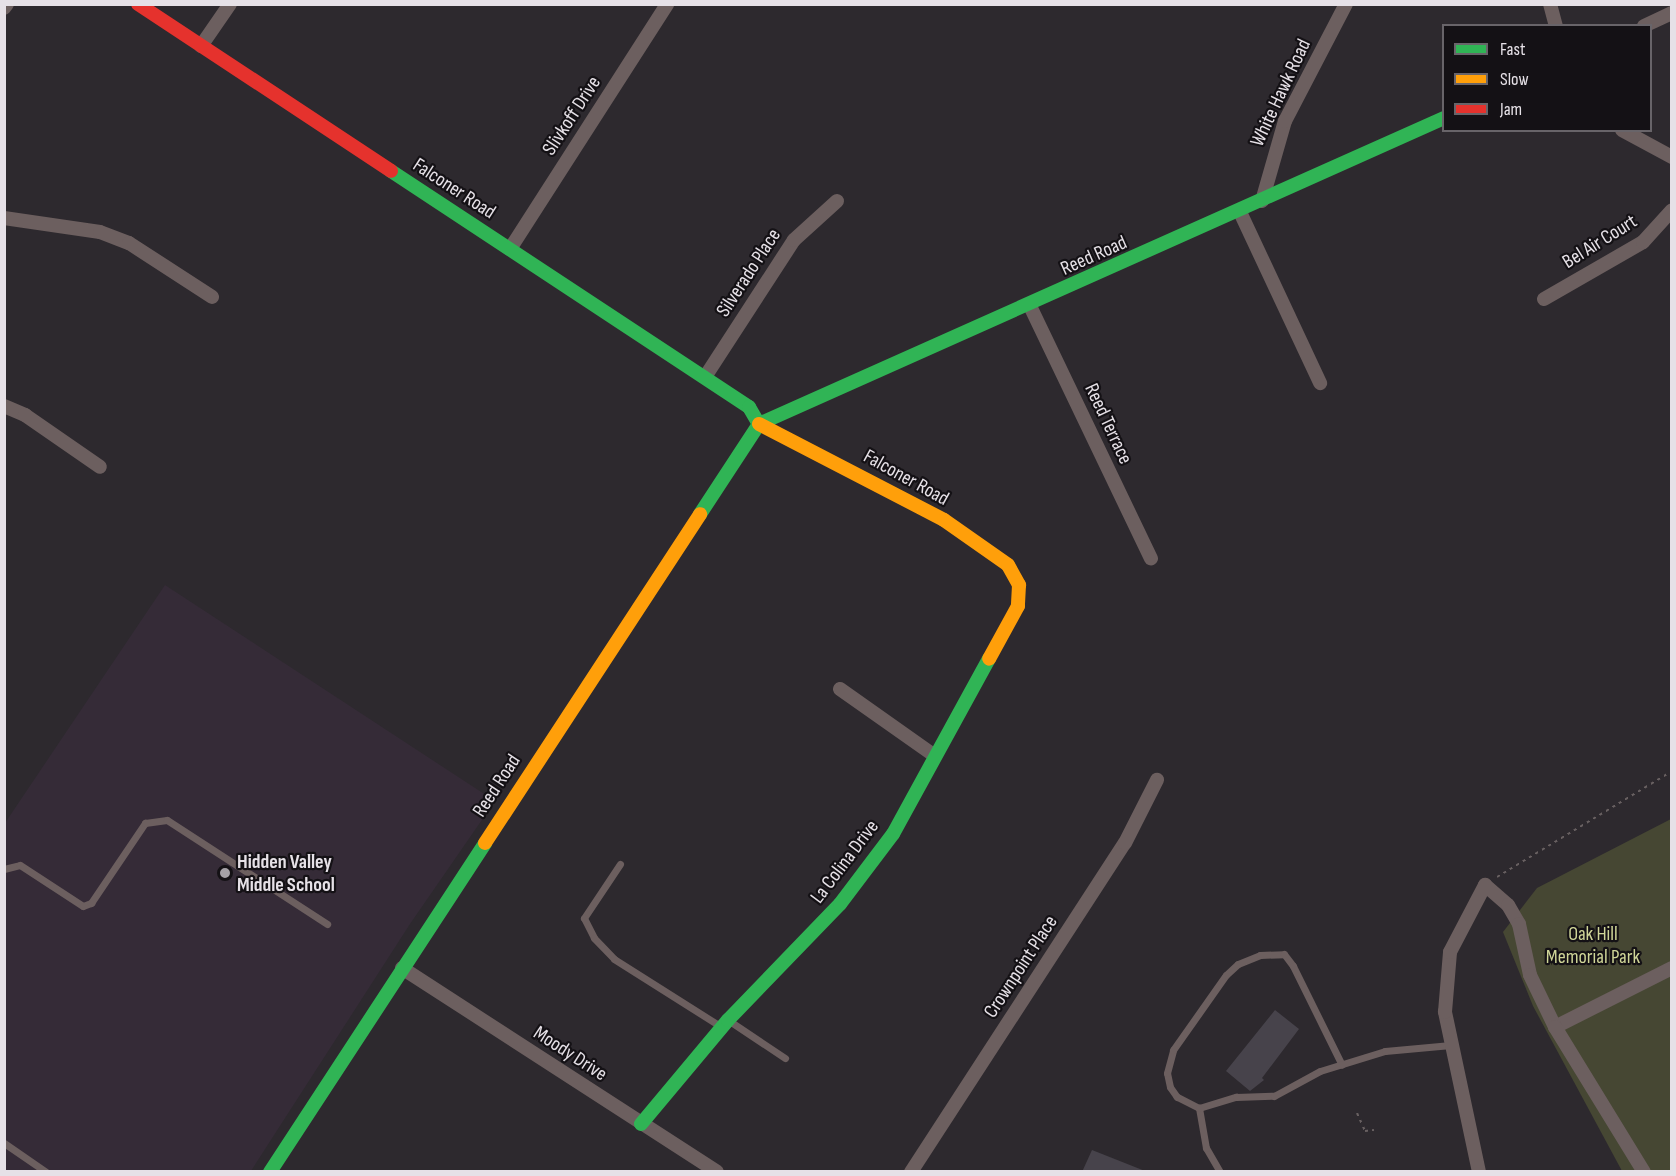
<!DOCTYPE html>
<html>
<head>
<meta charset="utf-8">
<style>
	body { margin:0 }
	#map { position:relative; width:1676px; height:1176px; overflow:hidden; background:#2d292e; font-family:"Sofia Sans Condensed",sans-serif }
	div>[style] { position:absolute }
	.built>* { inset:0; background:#352b37 }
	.green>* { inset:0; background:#464733 }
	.building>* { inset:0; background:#47434b }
	.path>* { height:2px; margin-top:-1px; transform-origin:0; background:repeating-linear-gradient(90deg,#686061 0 3px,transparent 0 7.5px) }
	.lane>* { height:7px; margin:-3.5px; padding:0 3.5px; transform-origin:3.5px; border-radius:3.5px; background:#6c5f5f }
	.street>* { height:14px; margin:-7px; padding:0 7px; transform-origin:7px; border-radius:7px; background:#6c5f5f }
	.fast>* { height:14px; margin:-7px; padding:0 7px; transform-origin:7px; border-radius:7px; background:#30b455 }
	.slow>* { height:14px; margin:-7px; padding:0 7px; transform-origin:7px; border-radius:7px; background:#ff9f0a }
	.jam>* { height:14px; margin:-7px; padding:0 7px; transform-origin:7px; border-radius:7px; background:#e5322d }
	.dots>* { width:16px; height:16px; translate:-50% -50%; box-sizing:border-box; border:3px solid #141115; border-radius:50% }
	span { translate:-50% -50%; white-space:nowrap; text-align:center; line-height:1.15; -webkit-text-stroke:4.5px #141115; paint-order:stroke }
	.street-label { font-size:20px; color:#e6e1e7 }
	.poi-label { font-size:20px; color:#e6e1e7; font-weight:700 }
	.left { translate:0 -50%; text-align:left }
	.park-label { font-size:20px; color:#d0d698 }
	.frame { position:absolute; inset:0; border:6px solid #e6e1e7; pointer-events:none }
	.legend { position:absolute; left:1442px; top:24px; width:210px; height:108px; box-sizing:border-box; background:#141115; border:2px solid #686469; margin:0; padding:8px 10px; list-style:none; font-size:18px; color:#e6e1e7 }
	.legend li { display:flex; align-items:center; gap:12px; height:30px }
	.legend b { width:30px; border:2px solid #686469 }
</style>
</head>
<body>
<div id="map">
	<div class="built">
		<div style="clip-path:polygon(165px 585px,495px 801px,410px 924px,251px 1171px,5px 1172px,5px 823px)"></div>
	</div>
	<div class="green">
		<div style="clip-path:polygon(1671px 819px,1671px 1171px,1622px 1171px,1533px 1006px,1503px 932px,1537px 888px)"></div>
	</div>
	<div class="building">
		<div style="clip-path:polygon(1275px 1010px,1299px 1029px,1262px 1078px,1264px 1080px,1250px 1091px,1226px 1071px)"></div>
		<div style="clip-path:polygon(1092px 1150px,1145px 1171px,1145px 1172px,1082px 1172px)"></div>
	</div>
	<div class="path">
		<div style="left:1497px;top:877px;width:205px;rotate:-31.2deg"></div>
		<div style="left:1357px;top:1113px;width:20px;rotate:66deg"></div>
		<div style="left:1365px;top:1131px;width:9px;rotate:-6deg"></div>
	</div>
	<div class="lane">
		<div style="left:620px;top:864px;width:65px;rotate:123.7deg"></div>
		<div style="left:584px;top:918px;width:22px;rotate:63deg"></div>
		<div style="left:594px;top:938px;width:29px;rotate:46deg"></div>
		<div style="left:614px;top:959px;width:125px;rotate:32.3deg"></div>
		<div style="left:4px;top:869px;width:16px;rotate:-14deg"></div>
		<div style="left:20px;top:865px;width:75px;rotate:33.1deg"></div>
		<div style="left:83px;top:906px;width:9px;rotate:-21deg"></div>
		<div style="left:91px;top:903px;width:97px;rotate:-56deg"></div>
		<div style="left:145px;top:823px;width:22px;rotate:-8deg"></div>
		<div style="left:167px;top:820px;width:191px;rotate:33deg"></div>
		<div style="left:731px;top:1022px;width:65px;rotate:33.7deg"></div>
		<div style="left:1199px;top:1108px;width:25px;rotate:-153deg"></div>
		<div style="left:1177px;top:1097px;width:12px;rotate:-125deg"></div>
		<div style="left:1170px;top:1087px;width:14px;rotate:-102deg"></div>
		<div style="left:1167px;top:1073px;width:24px;rotate:-75deg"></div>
		<div style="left:1173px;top:1050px;width:92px;rotate:-54.8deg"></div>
		<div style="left:1226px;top:975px;width:16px;rotate:-43deg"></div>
		<div style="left:1238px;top:964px;width:24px;rotate:-22deg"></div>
		<div style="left:1260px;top:955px;width:24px;rotate:-2deg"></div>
		<div style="left:1284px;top:954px;width:15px;rotate:53deg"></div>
		<div style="left:1293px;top:966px;width:110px;rotate:63.7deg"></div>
		<div style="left:4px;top:1143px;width:51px;rotate:34.6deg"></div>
		<div style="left:1220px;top:1172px;width:28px;rotate:-120deg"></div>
		<div style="left:1206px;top:1148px;width:41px;rotate:-99.9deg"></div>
		<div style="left:1199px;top:1108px;width:39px;rotate:-17deg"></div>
		<div style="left:1236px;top:1097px;width:38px;rotate:-2deg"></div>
		<div style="left:1274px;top:1096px;width:52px;rotate:-28.5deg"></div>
		<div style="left:1320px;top:1071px;width:68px;rotate:-17.1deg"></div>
		<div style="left:1385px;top:1051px;width:66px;rotate:-5.2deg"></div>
	</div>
	<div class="street">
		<div style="left:1550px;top:4px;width:23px;rotate:75deg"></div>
		<div style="left:4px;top:8px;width:5px;rotate:-53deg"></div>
		<div style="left:1644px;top:26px;width:31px;rotate:-25deg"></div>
		<div style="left:201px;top:46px;width:51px;rotate:-55.4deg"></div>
		<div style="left:1622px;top:130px;width:57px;rotate:28.4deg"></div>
		<div style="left:1262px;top:201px;width:83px;rotate:-74deg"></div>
		<div style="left:1285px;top:121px;width:132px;rotate:-62.5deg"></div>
		<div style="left:1240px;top:212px;width:189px;rotate:64.9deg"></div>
		<div style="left:4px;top:218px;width:97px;rotate:8.3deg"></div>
		<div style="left:100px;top:232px;width:31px;rotate:21deg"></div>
		<div style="left:129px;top:243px;width:99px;rotate:33deg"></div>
		<div style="left:510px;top:249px;width:291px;rotate:-57.3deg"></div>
		<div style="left:1544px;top:299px;width:114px;rotate:-29.9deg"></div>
		<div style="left:1643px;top:242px;width:43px;rotate:-47.8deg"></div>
		<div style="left:1030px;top:306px;width:280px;rotate:64.4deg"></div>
		<div style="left:705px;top:377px;width:163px;rotate:-57deg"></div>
		<div style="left:794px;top:240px;width:58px;rotate:-42.2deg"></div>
		<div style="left:4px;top:406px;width:23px;rotate:23deg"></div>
		<div style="left:25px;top:415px;width:91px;rotate:34.7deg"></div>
		<div style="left:840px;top:689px;width:116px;rotate:35.2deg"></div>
		<div style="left:402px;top:968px;width:375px;rotate:32.9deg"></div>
		<div style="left:1555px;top:1027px;width:131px;rotate:-26.8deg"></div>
		<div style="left:911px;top:1172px;width:392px;rotate:-57deg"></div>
		<div style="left:1125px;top:843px;width:71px;rotate:-63.1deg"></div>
		<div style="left:1479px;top:1172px;width:164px;rotate:-102deg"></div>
		<div style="left:1445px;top:1012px;width:60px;rotate:-85.2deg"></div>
		<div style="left:1450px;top:952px;width:76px;rotate:-62.4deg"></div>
		<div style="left:1485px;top:885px;width:30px;rotate:41deg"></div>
		<div style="left:1508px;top:905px;width:22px;rotate:60deg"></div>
		<div style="left:1519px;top:924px;width:52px;rotate:77.8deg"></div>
		<div style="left:1530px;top:975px;width:58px;rotate:64.3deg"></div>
		<div style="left:1555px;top:1027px;width:170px;rotate:58.5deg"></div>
	</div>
	<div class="fast">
		<div style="left:391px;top:171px;width:429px;rotate:33.4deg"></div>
		<div style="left:749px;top:407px;width:20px;rotate:60deg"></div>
		<div style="left:759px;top:424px;width:108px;rotate:123.2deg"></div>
		<div style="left:759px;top:424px;width:750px;rotate:-24.07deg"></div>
		<div style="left:641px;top:1124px;width:136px;rotate:-50.1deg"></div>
		<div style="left:728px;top:1020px;width:161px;rotate:-46deg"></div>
		<div style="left:840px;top:904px;width:88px;rotate:-52.9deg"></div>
		<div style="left:893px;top:834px;width:200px;rotate:-61.3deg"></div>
		<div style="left:270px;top:1172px;width:393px;rotate:-56.8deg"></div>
	</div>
	<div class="slow">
		<div style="left:759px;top:424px;width:208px;rotate:27.4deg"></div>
		<div style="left:944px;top:520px;width:78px;rotate:35.1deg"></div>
		<div style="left:1008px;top:565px;width:23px;rotate:61deg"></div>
		<div style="left:1019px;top:585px;width:21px;rotate:93deg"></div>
		<div style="left:1018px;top:606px;width:60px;rotate:118.7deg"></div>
		<div style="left:485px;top:843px;width:393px;rotate:-56.8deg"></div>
	</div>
	<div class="jam">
		<div style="left:138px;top:4px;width:303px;rotate:33.4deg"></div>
	</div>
	<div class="dots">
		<div style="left:225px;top:873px;background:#a5a1a6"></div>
	</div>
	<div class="street-label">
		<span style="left:1281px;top:93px;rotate:-65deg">White Hawk Road</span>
		<span style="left:572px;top:116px;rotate:-57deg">Slivkoff Drive</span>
		<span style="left:454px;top:189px;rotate:33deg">Falconer Road</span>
		<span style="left:1600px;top:242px;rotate:-32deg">Bel Air Court</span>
		<span style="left:1094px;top:256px;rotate:-24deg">Reed Road</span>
		<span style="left:749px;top:273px;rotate:-57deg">Silverado Place</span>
		<span style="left:1108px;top:424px;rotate:65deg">Reed Terrace</span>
		<span style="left:906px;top:478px;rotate:29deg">Falconer Road</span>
		<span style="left:497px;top:786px;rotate:-57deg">Reed Road</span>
		<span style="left:845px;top:862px;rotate:-53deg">La Colina Drive</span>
		<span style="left:1021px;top:967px;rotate:-57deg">Crownpoint Place</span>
		<span style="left:570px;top:1054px;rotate:33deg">Moody Drive</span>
	</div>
	<div class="poi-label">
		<span class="left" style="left:237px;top:874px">Hidden Valley<br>Middle School</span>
	</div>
	<div class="park-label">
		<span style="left:1593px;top:946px">Oak Hill<br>Memorial Park</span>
	</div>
	<div class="frame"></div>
	<ul class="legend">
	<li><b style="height:8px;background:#30b455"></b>Fast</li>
	<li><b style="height:8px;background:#ff9f0a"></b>Slow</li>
	<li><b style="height:8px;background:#e5322d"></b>Jam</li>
	</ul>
</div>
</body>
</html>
